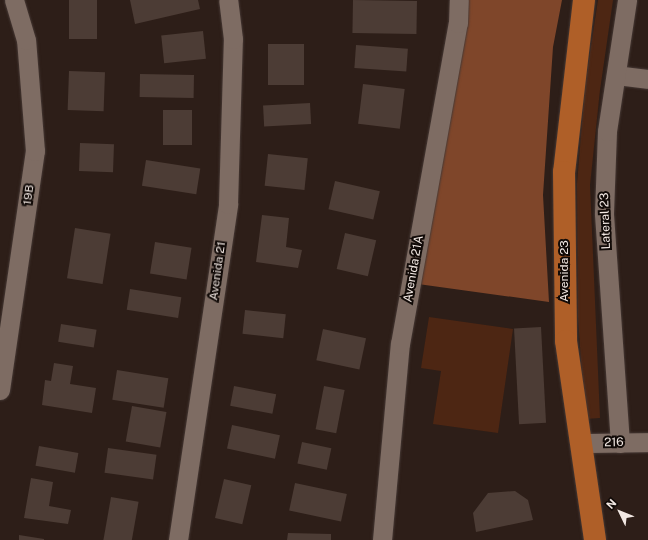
<!DOCTYPE html>
<html>
<head>
<meta charset="utf-8">
<style>
	body { margin:0 }
	#map { position:relative; width:648px; height:540px; overflow:hidden; background:#2d1e18; font-family:"Public Sans",sans-serif }
	div>[style] { position:absolute }
	.green>* { inset:0; background:#4d2613 }
	.forest>* { inset:0; background:#7f462a }
	.building>* { inset:0; background:#4c3c35; transform-origin:0 0 }
	.roads { filter:drop-shadow(0 0 1px #463935) drop-shadow(0 0 1px #463935) }
	.minor>* { height:19px; margin:-9.5px; padding:0 9.5px; transform-origin:9.5px; border-radius:9.5px; background:#7e6c63 }
	.major>* { height:22px; margin:-11px; padding:0 11px; transform-origin:11px; border-radius:11px; background:#af5f28 }
	span { translate:-50% -50%; white-space:nowrap; text-align:center; line-height:1.15; -webkit-text-stroke:4px #110a07; paint-order:stroke }
	.street-label { font-size:12px; color:#f2e8e3 }
	.north { position:absolute; left:600px; top:492px; width:40px; height:40px; -webkit-text-stroke:3px #110a07; paint-order:stroke; rotate:313deg; font-size:11px; font-weight:700; line-height:16px; text-align:center; color:#f2e8e3 }
	.north::after { content:''; display:block; margin:auto; width:14px; height:18px; background:#f2e8e3; clip-path:polygon(50% 0,100% 100%,50% 72%,0 100%) }
</style>
</head>
<body>
<div id="map">
	<div class="green">
		<div style="clip-path:polygon(598px 0,613px 0,600px 90px,590px 185px,600px 418px,585px 419px,578px 317px,577px 184px,585px 86px)"></div>
		<div style="clip-path:polygon(429px 317px,513px 329px,498px 433px,433px 424px,441px 371px,421px 368px)"></div>
	</div>
	<div class="forest">
		<div style="clip-path:polygon(467px 0,562px 0,553px 47px,543px 195px,549px 302px,418px 284px)"></div>
	</div>
	<div class="building">
		<div style="left:69px;top:0;width:28px;height:39px"></div>
		<div style="clip-path:polygon(130px 0,198px 0,200px 9px,135px 24px)"></div>
		<div style="left:353px;top:0;width:64px;height:33px;rotate:1deg"></div>
		<div style="left:203px;top:31px;width:28px;height:42px;rotate:84deg"></div>
		<div style="left:268px;top:44px;width:36px;height:41px"></div>
		<div style="left:356px;top:45px;width:52px;height:23px;rotate:4deg"></div>
		<div style="left:69px;top:71px;width:36px;height:39px;rotate:2deg"></div>
		<div style="left:140px;top:74px;width:54px;height:23px;rotate:1deg"></div>
		<div style="left:363px;top:84px;width:42px;height:40px;rotate:7deg"></div>
		<div style="left:310px;top:103px;width:21px;height:47px;rotate:87deg"></div>
		<div style="left:163px;top:110px;width:29px;height:35px"></div>
		<div style="left:80px;top:143px;width:34px;height:28px;rotate:2deg"></div>
		<div style="left:268px;top:154px;width:40px;height:32px;rotate:6deg"></div>
		<div style="left:146px;top:160px;width:55px;height:26px;rotate:9deg"></div>
		<div style="left:335px;top:181px;width:46px;height:29px;rotate:13deg"></div>
		<div style="clip-path:polygon(262px 215px,289px 218px,286px 247px,302px 250px,298px 268px,256px 262px)"></div>
		<div style="left:75px;top:228px;width:36px;height:51px;rotate:9deg"></div>
		<div style="left:345px;top:233px;width:32px;height:37px;rotate:13deg"></div>
		<div style="left:155px;top:242px;width:37px;height:32px;rotate:9deg"></div>
		<div style="left:130px;top:289px;width:52px;height:21px;rotate:9deg"></div>
		<div style="left:245px;top:310px;width:41px;height:24px;rotate:6deg"></div>
		<div style="left:61px;top:324px;width:36px;height:18px;rotate:9deg"></div>
		<div style="left:541px;top:327px;width:96px;height:27px;rotate:87deg"></div>
		<div style="left:323px;top:329px;width:44px;height:32px;rotate:12deg"></div>
		<div style="clip-path:polygon(54px 363px,73px 366px,70px 384px,96px 388px,92px 413px,42px 405px,45px 380px,51px 381px)"></div>
		<div style="left:117px;top:370px;width:52px;height:30px;rotate:9deg"></div>
		<div style="left:234px;top:386px;width:43px;height:20px;rotate:11deg"></div>
		<div style="left:324px;top:386px;width:21px;height:44px;rotate:11deg"></div>
		<div style="left:132px;top:406px;width:35px;height:36px;rotate:10deg"></div>
		<div style="left:232px;top:425px;width:49px;height:24px;rotate:12deg"></div>
		<div style="left:302px;top:442px;width:30px;height:22px;rotate:12deg"></div>
		<div style="left:39px;top:446px;width:40px;height:20px;rotate:10deg"></div>
		<div style="left:108px;top:448px;width:49px;height:25px;rotate:8deg"></div>
		<div style="clip-path:polygon(31px 478px,53px 482px,49px 506px,71px 510px,68px 524px,24px 518px)"></div>
		<div style="left:224px;top:479px;width:28px;height:40px;rotate:13deg"></div>
		<div style="left:295px;top:483px;width:53px;height:28px;rotate:12deg"></div>
		<div style="clip-path:polygon(515px 491px,528px 500px,533px 520px,476px 532px,473px 513px,488px 493px)"></div>
		<div style="left:111px;top:497px;width:28px;height:44px;rotate:10deg"></div>
		<div style="clip-path:polygon(288px 533px,331px 534px,331px 540px,287px 540px)"></div>
		<div style="clip-path:polygon(19px 535px,44px 539px,44px 540px,19px 540px)"></div>
	</div>
	<div class="roads">
		<div class="minor">
			<div style="left:616px;top:75px;width:32px;rotate:7deg"></div>
			<div style="left:0;top:390px;width:242px;rotate:-81.7deg"></div>
			<div style="left:35px;top:151px;width:111px;rotate:-94.6deg"></div>
			<div style="left:26px;top:40px;width:42px;rotate:-106.7deg"></div>
			<div style="left:580px;top:443px;width:68px;rotate:-0.8deg"></div>
			<div style="left:620px;top:443px;width:231px;rotate:-94deg"></div>
			<div style="left:604px;top:213px;width:82px;rotate:-87.9deg"></div>
			<div style="left:607px;top:131px;width:133px;rotate:-81.3deg"></div>
			<div style="left:178px;top:540px;width:340px;rotate:-81.5deg"></div>
			<div style="left:228px;top:204px;width:165px;rotate:-88.3deg"></div>
			<div style="left:233px;top:39px;width:39px;rotate:-97deg"></div>
			<div style="left:382px;top:540px;width:197px;rotate:-84.8deg"></div>
			<div style="left:400px;top:344px;width:326px;rotate:-79.8deg"></div>
			<div style="left:458px;top:23px;width:23px;rotate:-88deg"></div>
		</div>
		<div class="major">
			<div style="left:584px;top:0;width:173px;rotate:96.6deg"></div>
			<div style="left:564px;top:172px;width:169px;rotate:89.3deg"></div>
			<div style="left:566px;top:341px;width:201px;rotate:81.7deg"></div>
		</div>
	</div>
	<div class="street-label">
		<span style="left:29px;top:195px;rotate:-82deg">19B</span>
		<span style="left:606px;top:221px;rotate:-92deg">Lateral 23</span>
		<span style="left:414px;top:269px;rotate:-80deg">Avenida 21A</span>
		<span style="left:218px;top:271px;rotate:-82deg">Avenida 21</span>
		<span style="left:565px;top:271px;rotate:-90deg">Avenida 23</span>
		<span style="left:614px;top:443px;rotate:-1deg">216</span>
	</div>
	<div class="north">N</div>
</div>
</body>
</html>
